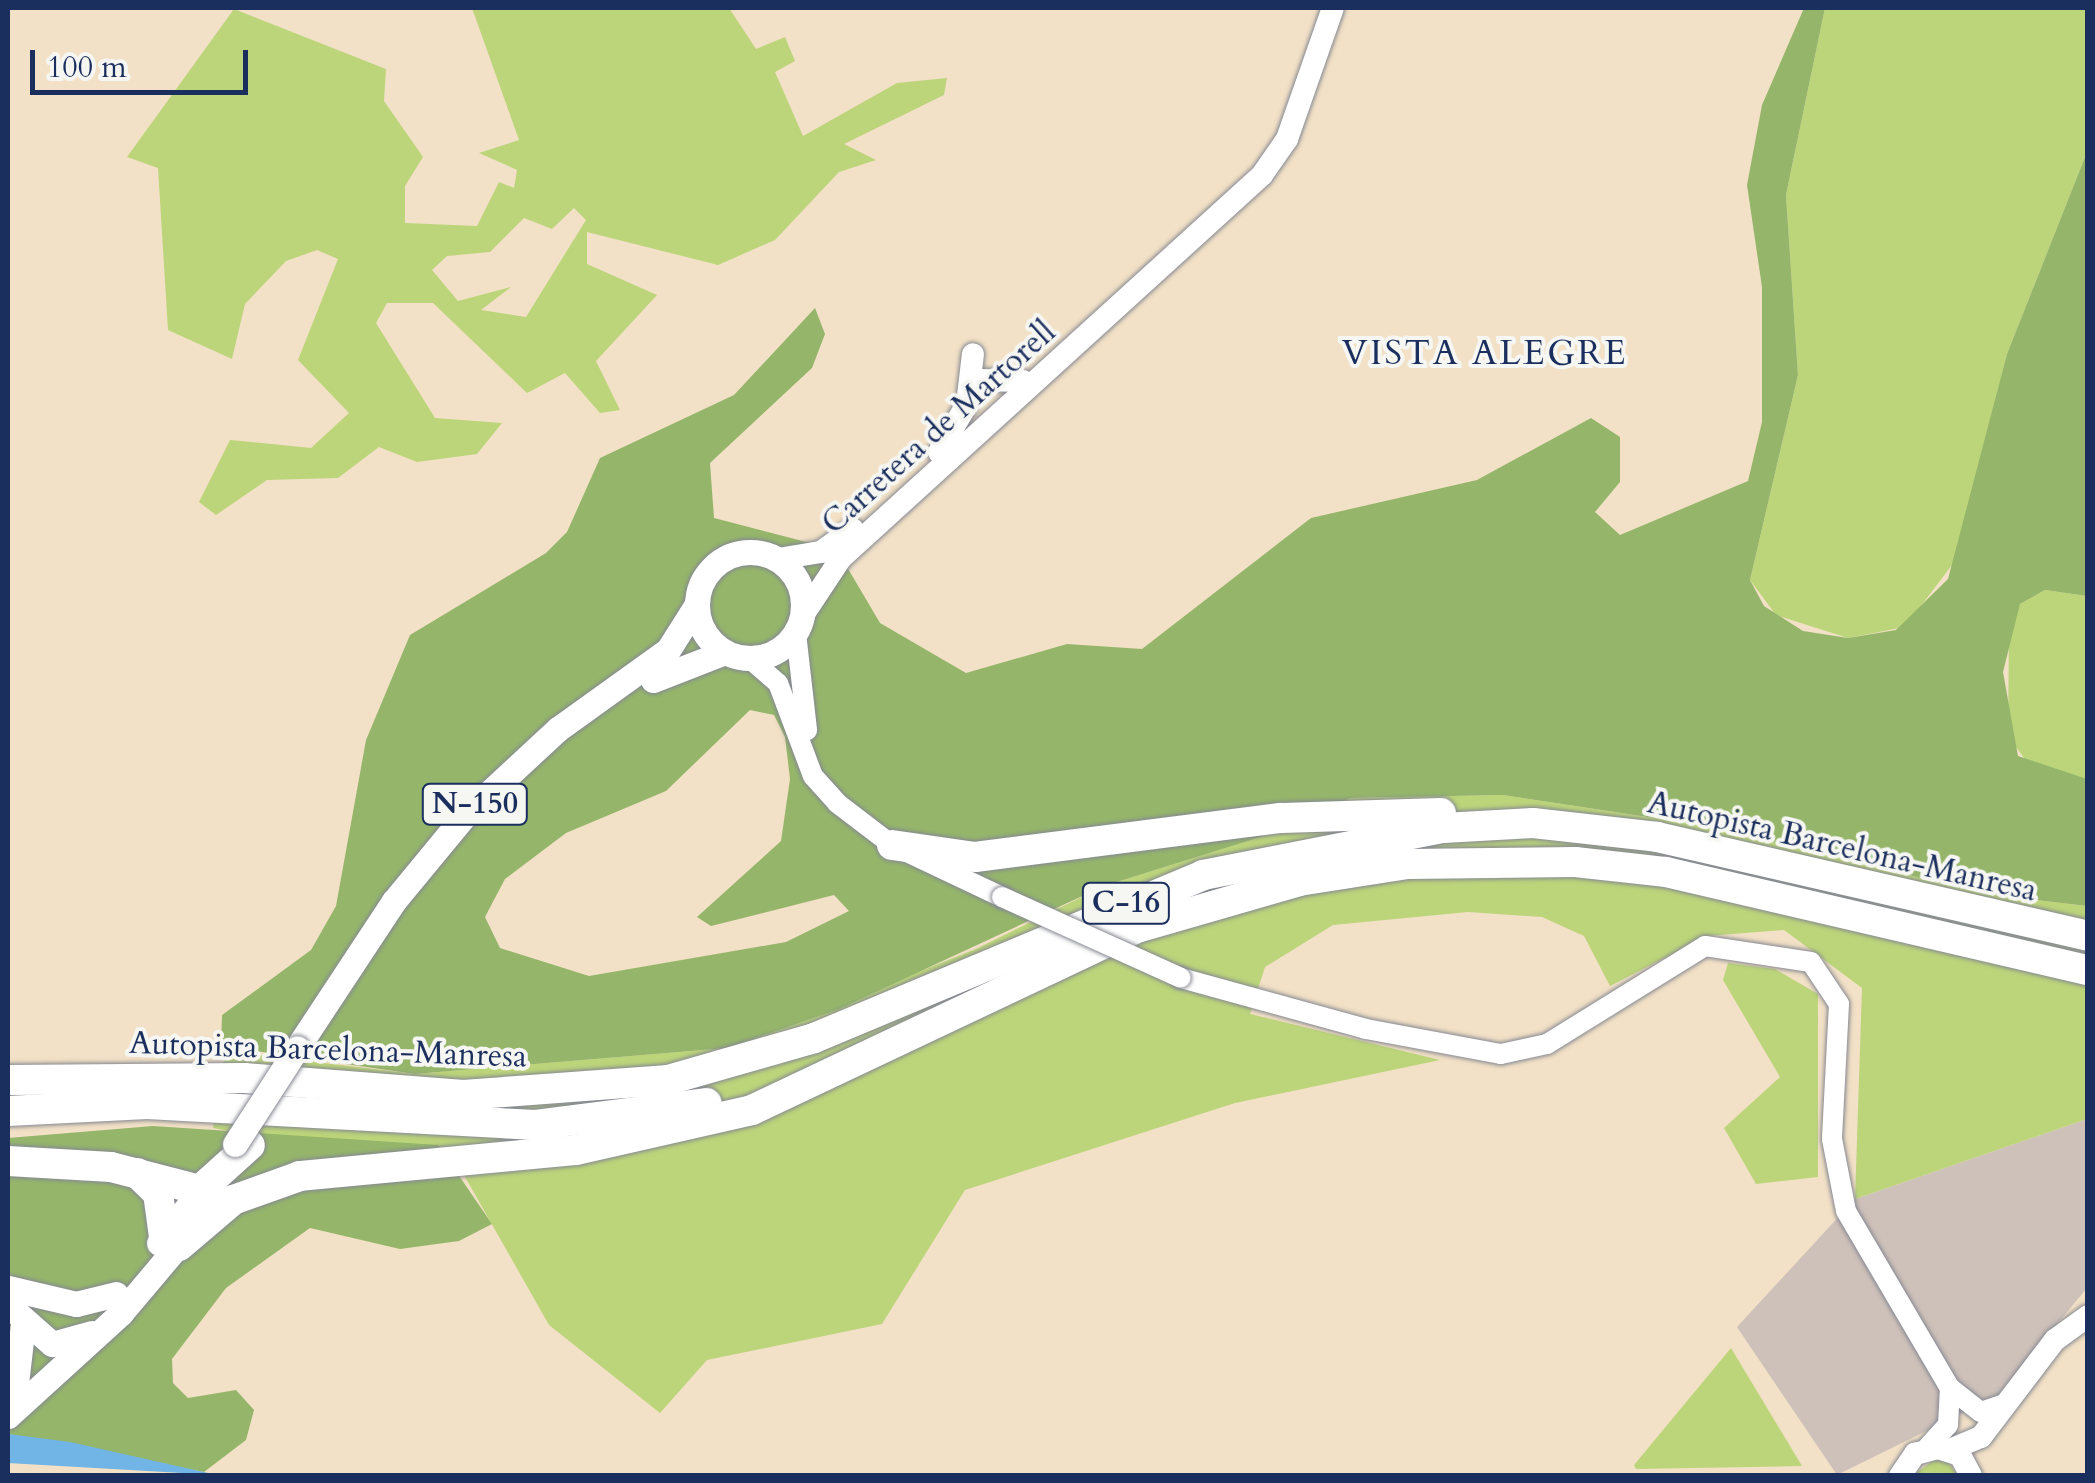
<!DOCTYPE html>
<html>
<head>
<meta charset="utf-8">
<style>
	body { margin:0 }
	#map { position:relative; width:2095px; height:1483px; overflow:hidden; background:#f2e1c6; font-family:Cardo,serif }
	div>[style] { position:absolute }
	.industrial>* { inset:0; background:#cec1ba }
	.green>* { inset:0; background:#bcd57a }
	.forest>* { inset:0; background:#95b66a }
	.water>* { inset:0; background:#71b4e6 }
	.roads { filter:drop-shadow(0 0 2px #868892) drop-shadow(0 0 2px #868892) }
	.tertiary>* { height:20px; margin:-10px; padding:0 10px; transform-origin:10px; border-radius:10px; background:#fff }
	.secondary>* { height:22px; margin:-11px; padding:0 11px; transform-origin:11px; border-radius:11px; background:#fff }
	.primary>* { height:25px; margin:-12.5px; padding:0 12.5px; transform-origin:12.5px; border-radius:12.5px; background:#fff }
	.primary>.ring { margin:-12.5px; padding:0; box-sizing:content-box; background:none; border:25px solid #fff; border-radius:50% }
	.motorway>* { height:30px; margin:-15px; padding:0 15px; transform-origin:15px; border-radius:15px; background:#fff }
	.bridges { filter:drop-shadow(0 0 2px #868892) drop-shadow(0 0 2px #868892) }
	.tertiary-bridge>* { height:20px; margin:-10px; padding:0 10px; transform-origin:10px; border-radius:10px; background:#fff }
	.primary-bridge>* { height:25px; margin:-12.5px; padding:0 12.5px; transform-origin:12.5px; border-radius:12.5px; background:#fff }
	span { translate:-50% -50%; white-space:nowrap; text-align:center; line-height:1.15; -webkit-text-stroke:8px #f6f6f2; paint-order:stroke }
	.shield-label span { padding:2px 8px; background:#f6f6f2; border:2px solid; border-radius:8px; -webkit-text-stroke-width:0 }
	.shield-label { font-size:30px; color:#1b2f5e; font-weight:700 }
	.street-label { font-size:32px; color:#1b2f5e }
	.neighbourhood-label { font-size:35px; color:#1b2f5e; letter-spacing:2.5px }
	.frame { position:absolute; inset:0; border:10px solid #1b2f5e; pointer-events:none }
	.scale { position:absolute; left:30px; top:50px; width:218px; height:45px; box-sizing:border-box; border:5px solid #1b2f5e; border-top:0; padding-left:12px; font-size:30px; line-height:35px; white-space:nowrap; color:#1b2f5e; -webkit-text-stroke:8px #f6f6f2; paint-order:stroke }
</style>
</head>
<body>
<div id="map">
	<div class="industrial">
		<div style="clip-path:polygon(2087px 1119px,2087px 1288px,1997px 1396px,1837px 1475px,1737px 1327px,1855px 1199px)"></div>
	</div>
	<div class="green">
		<div style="clip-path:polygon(evenodd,472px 8px,729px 8px,756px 49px,785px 37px,795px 61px,775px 72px,803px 136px,897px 83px,947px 78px,944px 95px,844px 144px,876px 160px,839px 172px,775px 240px,718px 265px,587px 232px,587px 264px,657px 295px,596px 361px,620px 410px,600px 413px,565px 373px,527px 393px,433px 303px,387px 303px,376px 323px,435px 418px,502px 423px,477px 454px,417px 462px,379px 447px,338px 478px,267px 480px,216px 515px,199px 502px,230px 440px,311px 448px,349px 413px,298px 360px,338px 259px,317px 250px,286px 261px,245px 304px,232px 359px,168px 330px,158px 168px,127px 157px,234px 9px,386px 69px,384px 101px,423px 157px,405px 186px,405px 223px,477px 226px,499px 182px,514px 188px,517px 170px,479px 153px,519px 140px,472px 8px,574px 208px,586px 220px,526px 317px,481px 310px,511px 287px,458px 301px,432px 270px,447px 256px,490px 252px,524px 218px,552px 229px,574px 208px)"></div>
		<div style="clip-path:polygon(1825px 8px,2087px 8px,2087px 152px,2007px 354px,1955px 561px,1905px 627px,1848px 638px,1776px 615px,1750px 580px,1798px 375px,1786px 195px)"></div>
		<div style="clip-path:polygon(2045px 590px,2087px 596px,2087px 779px,2030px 766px,2008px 736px,2009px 625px,2020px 604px)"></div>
		<div style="clip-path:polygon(1503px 795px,1714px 827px,1986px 894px,2087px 906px,2087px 1119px,1855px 1199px,1862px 988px,1784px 930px,1707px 936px,1610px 986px,1584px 936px,1542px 917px,1468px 912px,1333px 925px,1265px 967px,1250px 1014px,1440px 1060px,1235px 1103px,965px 1190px,882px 1324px,707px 1360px,660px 1413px,549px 1325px,464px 1175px,213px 1128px,225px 1051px,415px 1074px,727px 1048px,976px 949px,1104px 886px,1280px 831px,1349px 798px)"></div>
		<div style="clip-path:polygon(1728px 963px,1775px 969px,1818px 994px,1818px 1177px,1756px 1184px,1724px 1128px,1780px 1077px,1723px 980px)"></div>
		<div style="clip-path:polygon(1731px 1348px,1802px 1466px,1636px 1469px,1634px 1465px)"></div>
		<div style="clip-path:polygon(1935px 1459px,1948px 1462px,1958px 1476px,1912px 1476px)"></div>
	</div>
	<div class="forest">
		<div style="clip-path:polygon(evenodd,1804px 8px,1825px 8px,1786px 195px,1798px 375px,1750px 580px,1764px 606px,1803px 631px,1848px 638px,1896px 630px,1948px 579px,2007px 354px,2087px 152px,2087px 596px,2045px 590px,2020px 604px,2003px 672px,2018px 756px,2087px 779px,2087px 906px,1986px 894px,1714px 827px,1503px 795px,1350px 798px,1280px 831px,1104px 886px,839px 1009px,727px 1048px,415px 1074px,221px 1046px,222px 1015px,311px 950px,336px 906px,366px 740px,410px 635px,546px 553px,567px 532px,600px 458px,734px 395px,815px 308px,825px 334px,812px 368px,710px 463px,714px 518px,837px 550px,880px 623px,966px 673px,1067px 644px,1142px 649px,1311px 518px,1477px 480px,1591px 418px,1620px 437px,1620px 482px,1595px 512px,1620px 535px,1748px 481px,1762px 422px,1762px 287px,1747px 185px,1762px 105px,1804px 8px,750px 710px,774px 715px,785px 737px,790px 779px,781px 841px,697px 917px,711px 926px,834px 895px,849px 911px,786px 942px,589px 976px,500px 948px,485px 917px,505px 879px,566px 833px,666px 791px,750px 710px)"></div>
		<div style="clip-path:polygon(153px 1126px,438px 1145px,492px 1224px,459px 1241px,400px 1249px,310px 1228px,226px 1288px,172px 1359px,173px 1383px,188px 1398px,236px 1390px,254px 1410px,246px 1440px,204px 1472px,8px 1434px,8px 1138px)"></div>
	</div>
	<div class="water">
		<div style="clip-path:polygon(8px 1434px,70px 1442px,217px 1475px,8px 1463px)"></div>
	</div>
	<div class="roads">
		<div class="tertiary">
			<div style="left:796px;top:633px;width:98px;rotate:83.5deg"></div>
			<div style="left:749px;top:658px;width:38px;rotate:41deg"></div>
			<div style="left:778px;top:683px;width:99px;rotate:69.4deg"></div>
			<div style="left:813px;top:776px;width:36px;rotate:48deg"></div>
			<div style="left:837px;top:803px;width:69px;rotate:37.4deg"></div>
			<div style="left:892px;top:845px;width:122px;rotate:25.3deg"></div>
			<div style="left:1181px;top:978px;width:192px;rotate:15.4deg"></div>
			<div style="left:1366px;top:1029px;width:137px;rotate:10.5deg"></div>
			<div style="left:1501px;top:1054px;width:47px;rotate:-12.3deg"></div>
			<div style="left:1547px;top:1044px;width:186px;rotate:-31.8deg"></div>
			<div style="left:1705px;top:946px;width:107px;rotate:8.6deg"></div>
			<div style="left:1811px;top:962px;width:50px;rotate:56.3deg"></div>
			<div style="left:1839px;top:1004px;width:135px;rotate:93deg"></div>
			<div style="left:1832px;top:1139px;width:73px;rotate:79deg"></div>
			<div style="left:1846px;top:1211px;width:205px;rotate:59.6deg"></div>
			<div style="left:1950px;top:1388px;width:39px;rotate:38deg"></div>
			<div style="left:1981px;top:1412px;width:28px;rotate:-19deg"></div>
			<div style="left:1927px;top:1448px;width:31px;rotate:-48deg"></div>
			<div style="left:1948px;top:1425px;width:37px;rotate:-87deg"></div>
		</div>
		<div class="secondary">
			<div style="left:979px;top:380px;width:44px;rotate:1.3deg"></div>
			<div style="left:939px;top:452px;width:56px;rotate:-59.7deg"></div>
			<div style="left:967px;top:404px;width:50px;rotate:-83.2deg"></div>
			<div style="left:778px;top:559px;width:44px;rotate:-9.2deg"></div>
			<div style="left:821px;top:552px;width:39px;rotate:-36deg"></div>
			<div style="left:802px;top:617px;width:71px;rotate:-56.5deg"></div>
			<div style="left:841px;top:558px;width:569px;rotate:-42.29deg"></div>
			<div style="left:1262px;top:175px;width:44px;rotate:-55.2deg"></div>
			<div style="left:1287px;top:139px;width:139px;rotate:-70.7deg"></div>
			<div style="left:1950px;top:1450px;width:34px;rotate:-23deg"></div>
			<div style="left:1981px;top:1437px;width:122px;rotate:-52.7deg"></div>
			<div style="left:2055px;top:1340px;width:41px;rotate:-36deg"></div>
			<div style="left:1900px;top:1476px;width:27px;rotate:-56deg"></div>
			<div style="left:1915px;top:1454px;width:24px;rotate:-15deg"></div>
			<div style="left:1938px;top:1448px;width:23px;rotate:18deg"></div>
			<div style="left:1960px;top:1455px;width:24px;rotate:62deg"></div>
		</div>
		<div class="primary">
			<div class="ring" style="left:697px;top:552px;width:81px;height:81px"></div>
			<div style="left:653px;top:680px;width:77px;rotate:-21.3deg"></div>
			<div style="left:297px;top:1048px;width:176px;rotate:-56.6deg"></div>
			<div style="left:394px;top:901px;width:110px;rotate:-50.5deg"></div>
			<div style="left:464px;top:816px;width:128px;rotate:-42.8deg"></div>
			<div style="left:558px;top:729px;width:135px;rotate:-35.7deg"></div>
			<div style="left:668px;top:650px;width:54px;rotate:-57.8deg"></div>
			<div style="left:159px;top:1243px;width:85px;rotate:-51.7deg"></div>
			<div style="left:8px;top:1288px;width:70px;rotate:13.2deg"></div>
			<div style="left:76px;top:1304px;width:41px;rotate:-14deg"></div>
			<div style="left:8px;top:1305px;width:59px;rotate:41.6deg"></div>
			<div style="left:52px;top:1344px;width:41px;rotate:-15.4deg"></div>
			<div style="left:15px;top:1392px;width:68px;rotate:-83.3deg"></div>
			<div style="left:8px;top:1416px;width:153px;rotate:-42.3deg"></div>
			<div style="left:121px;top:1313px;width:107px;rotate:-49.9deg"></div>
		</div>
		<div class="motorway">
			<div style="left:892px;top:845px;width:84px;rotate:8.2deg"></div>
			<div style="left:975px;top:857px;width:308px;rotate:-7.3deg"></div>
			<div style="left:1281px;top:818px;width:160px;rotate:-1.8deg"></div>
			<div style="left:8px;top:1080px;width:236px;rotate:-0.5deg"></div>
			<div style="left:244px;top:1078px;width:220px;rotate:4.4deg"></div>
			<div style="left:463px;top:1095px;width:206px;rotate:-4.2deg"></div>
			<div style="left:668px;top:1080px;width:152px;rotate:-16deg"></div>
			<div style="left:814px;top:1038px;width:422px;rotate:-22.7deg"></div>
			<div style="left:1203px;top:875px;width:245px;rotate:-11.1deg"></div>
			<div style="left:1443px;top:828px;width:90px;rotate:-3.2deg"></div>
			<div style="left:1533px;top:823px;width:125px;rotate:6.4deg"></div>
			<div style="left:1657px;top:837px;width:442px;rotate:12.9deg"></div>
			<div style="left:8px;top:1111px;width:139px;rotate:-2.9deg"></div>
			<div style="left:147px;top:1104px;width:389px;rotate:3.1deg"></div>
			<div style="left:535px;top:1125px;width:173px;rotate:-7.3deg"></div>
			<div style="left:8px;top:1161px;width:103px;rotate:3.3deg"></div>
			<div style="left:111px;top:1167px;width:92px;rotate:14.5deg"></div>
			<div style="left:200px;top:1190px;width:67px;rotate:-42deg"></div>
			<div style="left:137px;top:1173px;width:29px;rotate:44deg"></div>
			<div style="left:158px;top:1193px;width:44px;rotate:82.2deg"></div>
			<div style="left:179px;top:1246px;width:71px;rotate:-40.4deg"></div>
			<div style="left:233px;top:1200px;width:71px;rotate:-19.7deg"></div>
			<div style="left:300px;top:1176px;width:277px;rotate:-5.4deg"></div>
			<div style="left:576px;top:1150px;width:180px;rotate:-12.8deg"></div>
			<div style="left:752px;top:1110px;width:429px;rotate:-25.3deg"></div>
			<div style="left:1140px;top:927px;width:166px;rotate:-16.1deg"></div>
			<div style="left:1299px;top:881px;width:110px;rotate:-8.9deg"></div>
			<div style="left:1408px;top:864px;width:167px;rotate:-0.7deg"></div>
			<div style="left:1575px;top:862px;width:92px;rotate:6.3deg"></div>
			<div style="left:1666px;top:872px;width:433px;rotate:13.1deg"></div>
		</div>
	</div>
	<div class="bridges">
		<div class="tertiary-bridge">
			<div style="left:1002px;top:897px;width:196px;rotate:24.3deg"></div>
		</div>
		<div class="primary-bridge">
			<div style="left:235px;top:1144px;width:114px;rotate:-57.1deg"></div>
		</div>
	</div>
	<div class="shield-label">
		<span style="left:475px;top:804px">N-150</span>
		<span style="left:1126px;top:903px">C-16</span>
	</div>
	<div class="street-label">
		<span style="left:939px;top:428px;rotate:-42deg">Carretera de Martorell</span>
		<span style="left:1842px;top:847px;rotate:13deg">Autopista Barcelona-Manresa</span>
		<span style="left:328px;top:1050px;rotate:2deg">Autopista Barcelona-Manresa</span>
	</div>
	<div class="neighbourhood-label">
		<span style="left:1485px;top:353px">VISTA ALEGRE</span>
	</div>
	<div class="frame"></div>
	<div class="scale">100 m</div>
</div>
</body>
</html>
